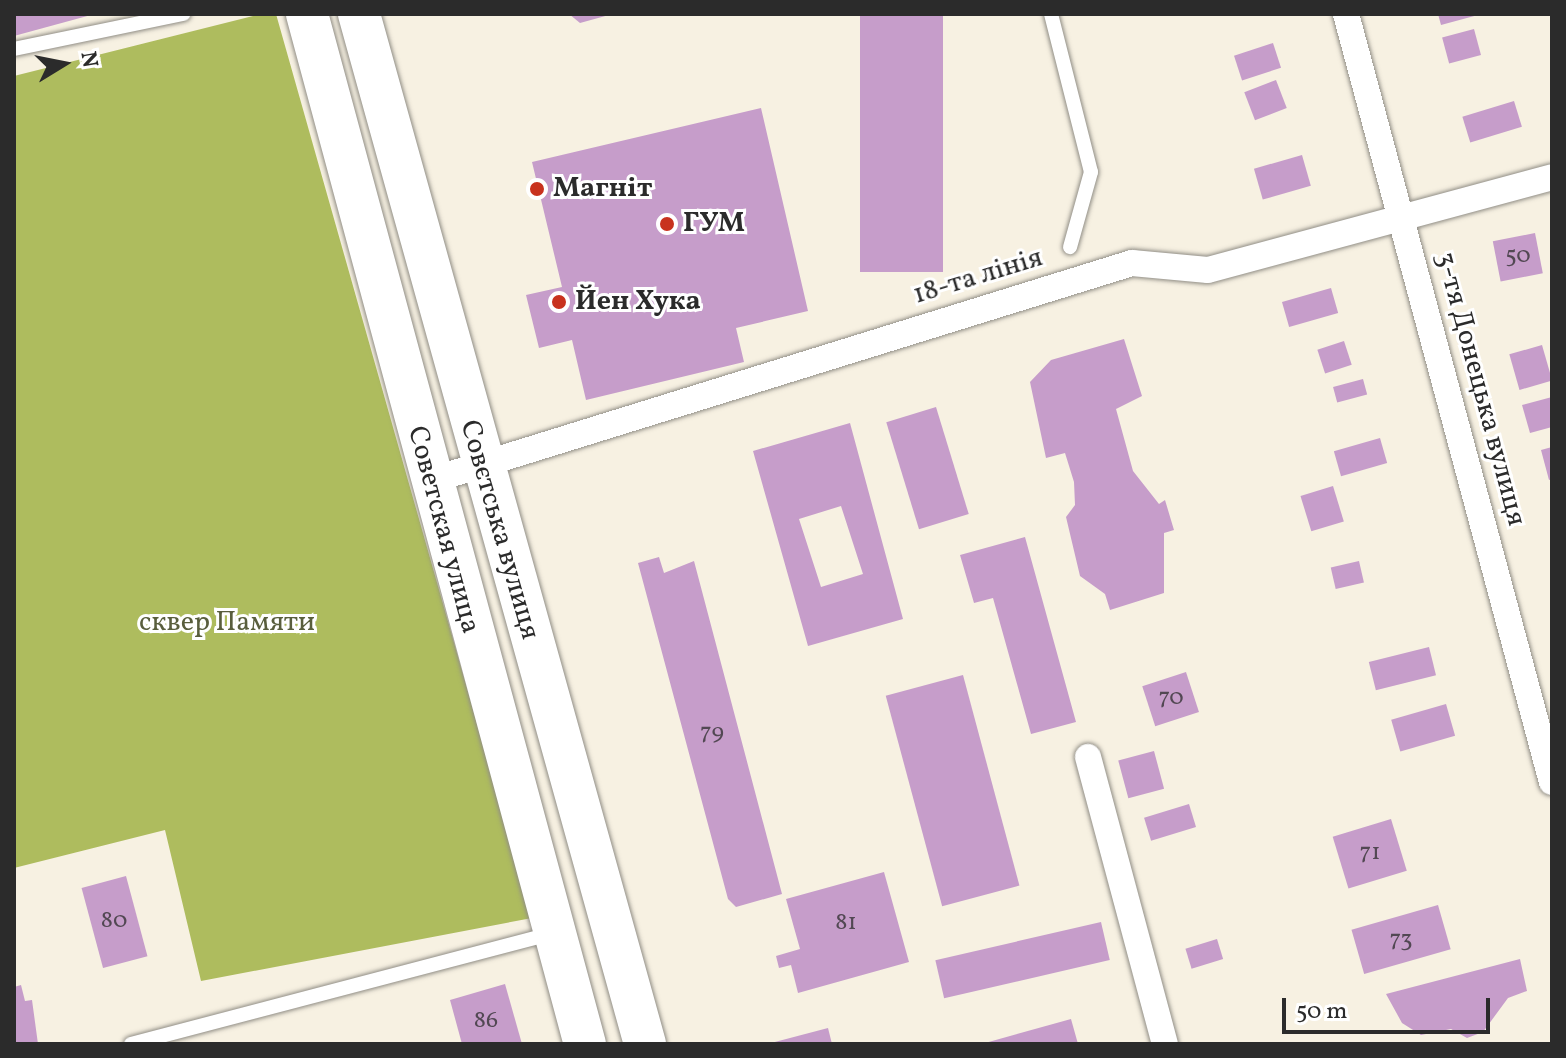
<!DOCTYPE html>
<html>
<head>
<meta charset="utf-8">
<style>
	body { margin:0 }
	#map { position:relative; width:1566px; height:1058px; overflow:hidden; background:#f7f1e2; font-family:Vollkorn,serif }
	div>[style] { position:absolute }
	.green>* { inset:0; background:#aebc5e }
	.building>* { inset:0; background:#c69dca; transform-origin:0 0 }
	.roads { filter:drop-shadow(0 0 2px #918e86) drop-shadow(0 0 2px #918e86) }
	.service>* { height:14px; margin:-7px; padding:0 7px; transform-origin:7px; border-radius:7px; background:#fff }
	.minor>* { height:26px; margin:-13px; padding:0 13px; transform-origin:13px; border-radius:13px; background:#fff }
	.primary>* { height:42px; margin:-21px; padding:0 21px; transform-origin:21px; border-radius:21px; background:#fff }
	.dots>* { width:22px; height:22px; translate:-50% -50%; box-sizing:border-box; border:4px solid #fff; border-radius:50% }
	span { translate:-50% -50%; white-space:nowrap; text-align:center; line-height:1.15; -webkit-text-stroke:6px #fff; paint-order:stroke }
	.number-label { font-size:24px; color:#524853 }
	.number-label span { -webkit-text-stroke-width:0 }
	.poi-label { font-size:28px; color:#2b2b2b; font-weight:700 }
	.left { translate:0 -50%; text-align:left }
	.street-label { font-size:28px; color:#2b2b2b }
	.park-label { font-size:28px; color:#595e3d }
	.frame { position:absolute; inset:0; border:16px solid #2b2b2b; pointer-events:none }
	.north { position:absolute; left:24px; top:24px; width:80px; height:80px; -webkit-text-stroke:6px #fff; paint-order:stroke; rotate:80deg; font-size:22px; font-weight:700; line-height:32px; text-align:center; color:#2b2b2b }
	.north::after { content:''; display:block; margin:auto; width:28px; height:36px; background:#2b2b2b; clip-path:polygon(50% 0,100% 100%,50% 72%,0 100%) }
	.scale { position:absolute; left:1282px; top:998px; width:208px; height:36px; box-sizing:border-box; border:4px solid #2b2b2b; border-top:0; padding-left:10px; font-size:24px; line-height:28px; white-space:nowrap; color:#2b2b2b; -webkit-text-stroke:6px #fff; paint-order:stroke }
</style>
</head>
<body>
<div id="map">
	<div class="green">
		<div style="clip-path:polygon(261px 14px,276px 14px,532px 918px,201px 981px,165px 830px,14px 868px,14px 76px)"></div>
	</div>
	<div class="building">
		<div style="clip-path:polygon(14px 14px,91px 14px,91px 15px,14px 36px)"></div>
		<div style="clip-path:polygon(569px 14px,609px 14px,609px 15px,580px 23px)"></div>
		<div style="left:860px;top:14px;width:83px;height:258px"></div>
		<div style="clip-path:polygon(1438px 14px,1478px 14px,1478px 15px,1441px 25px)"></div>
		<div style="left:1474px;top:29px;width:27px;height:33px;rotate:75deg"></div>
		<div style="left:1273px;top:43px;width:26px;height:41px;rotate:72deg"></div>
		<div style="left:1276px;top:80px;width:30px;height:34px;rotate:69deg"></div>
		<div style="left:1514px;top:101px;width:27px;height:54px;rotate:73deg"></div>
		<div style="clip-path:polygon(761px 108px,808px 311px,736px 328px,744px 362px,586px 400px,572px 340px,539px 348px,526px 295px,562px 287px,532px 162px)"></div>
		<div style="left:1302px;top:155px;width:32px;height:50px;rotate:74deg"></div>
		<div style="left:1535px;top:233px;width:41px;height:43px;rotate:79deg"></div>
		<div style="left:1331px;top:288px;width:26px;height:51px;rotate:74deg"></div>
		<div style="clip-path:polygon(1124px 339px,1142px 396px,1116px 409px,1133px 471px,1159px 504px,1165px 500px,1174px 530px,1164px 533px,1164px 593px,1110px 610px,1105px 594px,1080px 576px,1066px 517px,1075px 505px,1074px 482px,1065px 453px,1046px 458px,1030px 382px,1051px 360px)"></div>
		<div style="left:1344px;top:341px;width:25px;height:28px;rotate:72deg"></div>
		<div style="left:1542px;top:345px;width:37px;height:34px;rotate:74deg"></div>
		<div style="left:1363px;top:379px;width:16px;height:31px;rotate:75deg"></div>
		<div style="clip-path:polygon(1552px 397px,1552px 427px,1530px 433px,1522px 405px)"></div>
		<div style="left:936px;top:407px;width:112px;height:52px;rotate:73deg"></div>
		<div style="clip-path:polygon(evenodd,850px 423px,903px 619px,808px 646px,753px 451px,850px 423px,841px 506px,863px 574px,821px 587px,799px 519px,841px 506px)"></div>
		<div style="left:1380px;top:438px;width:26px;height:48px;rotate:74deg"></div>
		<div style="clip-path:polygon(1552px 447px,1552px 479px,1549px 480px,1541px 450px)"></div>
		<div style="left:1333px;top:486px;width:37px;height:34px;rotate:73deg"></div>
		<div style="clip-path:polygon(1025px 537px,1076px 722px,1031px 734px,993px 598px,974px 603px,960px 555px)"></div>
		<div style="clip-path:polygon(659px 557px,664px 573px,694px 561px,782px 894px,736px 907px,728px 899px,638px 563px)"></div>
		<div style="left:1359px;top:561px;width:22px;height:29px;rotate:77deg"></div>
		<div style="left:1429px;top:647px;width:29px;height:62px;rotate:76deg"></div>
		<div style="left:1186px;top:672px;width:42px;height:46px;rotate:72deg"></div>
		<div style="left:963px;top:675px;width:218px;height:80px;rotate:75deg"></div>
		<div style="left:1446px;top:704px;width:33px;height:57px;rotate:74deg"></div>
		<div style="left:1154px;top:751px;width:39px;height:37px;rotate:75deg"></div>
		<div style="left:1189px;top:804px;width:24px;height:47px;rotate:73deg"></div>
		<div style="left:1391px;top:819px;width:54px;height:61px;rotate:73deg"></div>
		<div style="clip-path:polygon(884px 872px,909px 962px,798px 993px,791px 965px,779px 968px,776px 956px,800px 949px,786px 899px)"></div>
		<div style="left:126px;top:876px;width:83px;height:46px;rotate:75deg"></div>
		<div style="left:1438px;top:905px;width:46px;height:90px;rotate:74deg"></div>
		<div style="left:1101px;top:922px;width:39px;height:170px;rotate:77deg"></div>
		<div style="left:1217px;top:939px;width:21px;height:33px;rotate:73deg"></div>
		<div style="clip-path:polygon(1520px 959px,1527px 991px,1508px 998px,1483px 1032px,1467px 1038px,1451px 1029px,1421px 1035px,1402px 1023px,1386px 994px)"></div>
		<div style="clip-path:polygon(505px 984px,522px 1044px,462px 1044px,450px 1000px)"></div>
		<div style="clip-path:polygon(21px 985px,25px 1001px,32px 1000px,38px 1044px,14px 1044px,14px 987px)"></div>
		<div style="clip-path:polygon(1071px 1019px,1078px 1044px,985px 1044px,985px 1043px)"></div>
		<div style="clip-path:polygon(828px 1028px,832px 1044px,771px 1044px,771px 1043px)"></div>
	</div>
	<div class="roads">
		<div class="service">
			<div style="left:1051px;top:14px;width:163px;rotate:75.8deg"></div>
			<div style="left:1091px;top:172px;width:78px;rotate:105.6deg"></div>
			<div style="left:14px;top:49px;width:173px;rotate:-11.7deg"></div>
			<div style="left:131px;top:1044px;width:436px;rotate:-14.7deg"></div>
		</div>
		<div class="minor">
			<div style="left:1346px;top:14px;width:795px;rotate:74.99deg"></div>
			<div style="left:429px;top:481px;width:736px;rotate:-17.23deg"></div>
			<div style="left:1132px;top:263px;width:76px;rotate:5.3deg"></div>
			<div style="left:1208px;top:270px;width:356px;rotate:-15.1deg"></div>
			<div style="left:1088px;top:757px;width:297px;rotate:75deg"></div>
		</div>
		<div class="primary">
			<div style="left:307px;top:14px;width:1067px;rotate:74.9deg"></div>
			<div style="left:359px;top:14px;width:1069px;rotate:74.48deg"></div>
		</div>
	</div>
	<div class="dots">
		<div style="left:537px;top:189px;background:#c8321e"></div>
		<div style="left:667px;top:224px;background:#c8321e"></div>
		<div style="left:559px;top:302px;background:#c8321e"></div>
	</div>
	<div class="number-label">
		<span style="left:1518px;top:257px">50</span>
		<span style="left:1171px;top:699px">70</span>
		<span style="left:712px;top:734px">79</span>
		<span style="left:1370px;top:854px">71</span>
		<span style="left:114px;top:922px">80</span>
		<span style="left:846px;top:924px">81</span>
		<span style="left:1401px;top:941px">73</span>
		<span style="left:486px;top:1022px">86</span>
	</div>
	<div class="poi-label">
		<span class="left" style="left:553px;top:189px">Магніт</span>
		<span class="left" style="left:683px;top:224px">ГУМ</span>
		<span class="left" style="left:575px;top:302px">Йен Хука</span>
	</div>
	<div class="street-label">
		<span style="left:978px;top:277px;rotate:-17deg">18-та лінія</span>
		<span style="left:1480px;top:389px;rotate:75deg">3-тя Донецька вулиця</span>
		<span style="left:443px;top:530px;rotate:75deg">Советская улица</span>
		<span style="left:499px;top:530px;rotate:74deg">Совєтська вулиця</span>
	</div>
	<div class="park-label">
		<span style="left:227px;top:623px">сквер Памяти</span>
	</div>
	<div class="frame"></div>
	<div class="north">N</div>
	<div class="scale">50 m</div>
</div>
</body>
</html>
